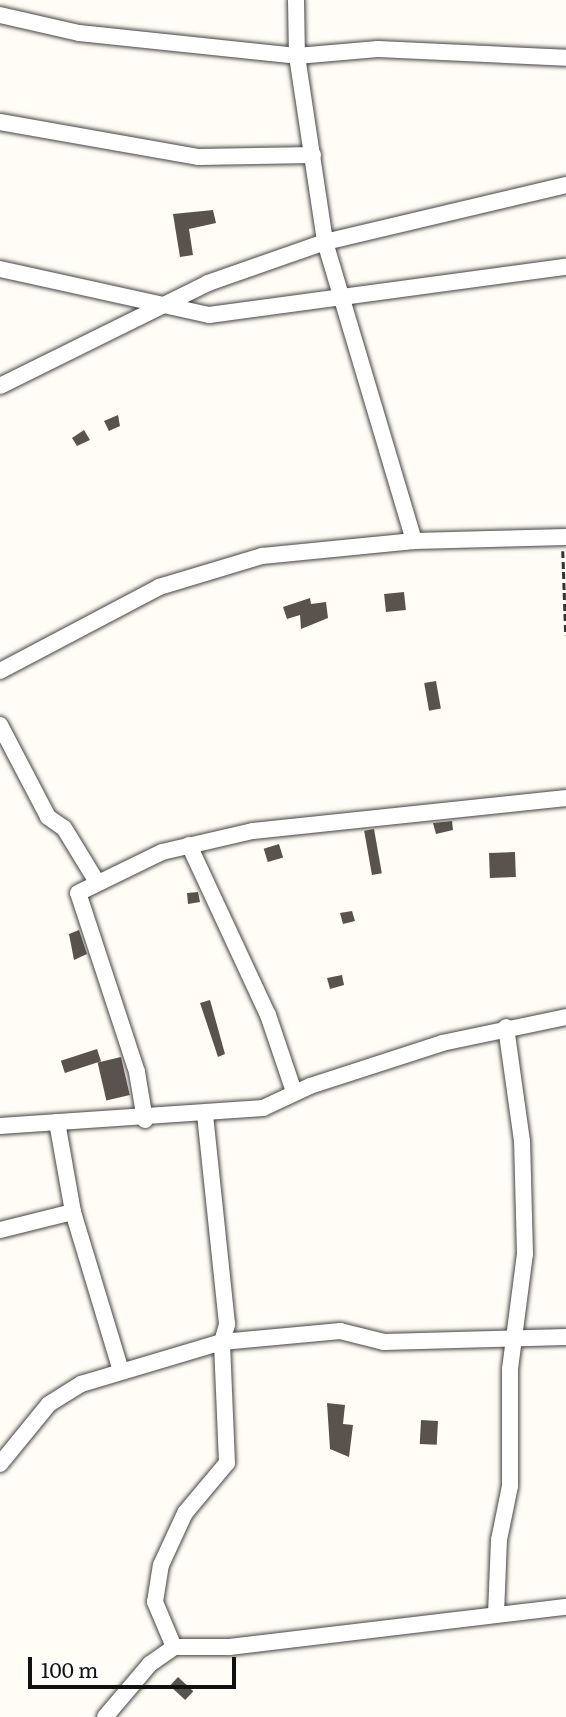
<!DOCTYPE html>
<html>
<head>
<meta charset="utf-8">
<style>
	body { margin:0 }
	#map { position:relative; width:566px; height:1717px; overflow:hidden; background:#fffdf5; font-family:Literata,serif }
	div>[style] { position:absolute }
	.building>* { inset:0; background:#5a524d; transform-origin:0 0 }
	.path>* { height:2.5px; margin-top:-1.25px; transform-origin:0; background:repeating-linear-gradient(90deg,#333 0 7px,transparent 0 10.5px) }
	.roads { filter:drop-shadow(0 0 2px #444) drop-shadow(0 0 2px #444) }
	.minor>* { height:16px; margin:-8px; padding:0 8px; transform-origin:8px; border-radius:8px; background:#fff }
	span { translate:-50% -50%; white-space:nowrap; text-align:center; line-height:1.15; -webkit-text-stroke:7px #fff; paint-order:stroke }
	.scale { position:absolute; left:28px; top:1657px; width:208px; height:32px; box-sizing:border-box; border:4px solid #111; border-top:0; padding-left:9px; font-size:21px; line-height:24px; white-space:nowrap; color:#111; -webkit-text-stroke:5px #fff; paint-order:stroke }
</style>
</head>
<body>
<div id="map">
	<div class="building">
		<div style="clip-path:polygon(213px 210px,216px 223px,189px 229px,193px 255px,180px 257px,173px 214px)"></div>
		<div style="clip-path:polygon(118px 415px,120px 426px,109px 431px,104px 421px)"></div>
		<div style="clip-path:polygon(84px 430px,90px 440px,77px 446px,72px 438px)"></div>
		<div style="left:404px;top:592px;width:18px;height:20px;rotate:84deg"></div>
		<div style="clip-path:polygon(310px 598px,311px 604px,326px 602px,328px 618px,301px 629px,300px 615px,287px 619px,283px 607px)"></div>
		<div style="left:436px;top:681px;width:28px;height:12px;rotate:80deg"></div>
		<div style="clip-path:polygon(452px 821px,453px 830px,436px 834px,433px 823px)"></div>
		<div style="left:374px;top:829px;width:45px;height:10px;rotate:80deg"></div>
		<div style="left:279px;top:844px;width:14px;height:16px;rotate:73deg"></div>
		<div style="left:515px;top:852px;width:25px;height:26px;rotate:88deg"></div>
		<div style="clip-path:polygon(198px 892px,200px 902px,188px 904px,187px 893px)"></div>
		<div style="clip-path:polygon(352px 911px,355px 921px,343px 924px,340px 913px)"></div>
		<div style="clip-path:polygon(79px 930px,87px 954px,74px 960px,69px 934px)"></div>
		<div style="clip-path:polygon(342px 975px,344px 985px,330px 989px,327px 978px)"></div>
		<div style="clip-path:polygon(210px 1000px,225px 1054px,218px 1057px,200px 1003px)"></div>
		<div style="left:97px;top:1049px;width:13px;height:38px;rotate:72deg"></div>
		<div style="left:121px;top:1057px;width:39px;height:24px;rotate:77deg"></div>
		<div style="clip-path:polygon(327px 1403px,345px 1405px,343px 1424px,353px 1425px,349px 1457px,330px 1449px)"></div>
		<div style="left:421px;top:1420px;width:17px;height:24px;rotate:3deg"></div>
		<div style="left:178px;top:1677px;width:21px;height:12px;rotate:43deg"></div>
	</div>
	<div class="path">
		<div style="left:563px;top:551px;width:84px;rotate:88deg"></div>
	</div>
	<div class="roads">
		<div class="minor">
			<div style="left:296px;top:0;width:56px;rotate:89deg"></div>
			<div style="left:297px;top:56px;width:188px;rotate:81.4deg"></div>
			<div style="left:325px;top:242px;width:312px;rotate:73.4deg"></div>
			<div style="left:0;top:15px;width:81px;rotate:12.8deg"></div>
			<div style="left:79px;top:33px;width:219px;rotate:6deg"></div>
			<div style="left:297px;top:56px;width:81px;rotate:-4.9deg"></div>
			<div style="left:378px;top:49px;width:188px;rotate:2.7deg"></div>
			<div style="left:0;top:122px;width:202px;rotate:10deg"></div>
			<div style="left:199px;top:157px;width:114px;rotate:-1deg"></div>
			<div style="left:0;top:269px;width:214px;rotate:12.4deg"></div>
			<div style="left:209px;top:315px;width:360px;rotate:-7.7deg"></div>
			<div style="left:0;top:386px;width:232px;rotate:-26.3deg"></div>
			<div style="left:208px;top:283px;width:124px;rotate:-19.3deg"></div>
			<div style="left:325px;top:242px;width:248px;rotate:-13.3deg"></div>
			<div style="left:0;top:671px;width:180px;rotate:-27.8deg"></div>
			<div style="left:159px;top:587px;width:108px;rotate:-16.8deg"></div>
			<div style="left:262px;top:556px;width:153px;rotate:-5.6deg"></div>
			<div style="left:414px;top:541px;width:152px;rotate:-1.5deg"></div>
			<div style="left:0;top:725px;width:104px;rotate:62.4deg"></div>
			<div style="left:48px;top:817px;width:19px;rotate:35deg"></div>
			<div style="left:64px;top:828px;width:63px;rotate:58.6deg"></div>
			<div style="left:189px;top:845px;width:187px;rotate:65.1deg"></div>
			<div style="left:268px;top:1015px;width:81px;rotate:71.3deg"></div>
			<div style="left:145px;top:1120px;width:49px;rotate:-99.5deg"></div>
			<div style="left:137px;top:1072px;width:188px;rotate:-108.2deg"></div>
			<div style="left:78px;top:893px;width:93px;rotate:-26deg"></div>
			<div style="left:162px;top:852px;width:93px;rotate:-13deg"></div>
			<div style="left:253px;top:831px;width:315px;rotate:-6deg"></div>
			<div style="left:57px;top:1122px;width:91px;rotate:79.9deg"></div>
			<div style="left:73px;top:1212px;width:166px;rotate:73.2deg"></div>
			<div style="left:0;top:1126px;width:264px;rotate:-3.9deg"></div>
			<div style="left:263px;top:1108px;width:52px;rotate:-25.1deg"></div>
			<div style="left:310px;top:1086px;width:139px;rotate:-18deg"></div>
			<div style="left:442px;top:1043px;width:127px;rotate:-11.8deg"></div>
			<div style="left:0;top:1230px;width:75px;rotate:-13.9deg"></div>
			<div style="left:0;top:1464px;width:77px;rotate:-50.8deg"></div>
			<div style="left:49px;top:1404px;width:38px;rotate:-32deg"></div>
			<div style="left:81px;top:1384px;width:147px;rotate:-16.6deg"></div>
			<div style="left:222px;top:1342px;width:19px;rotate:-74deg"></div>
			<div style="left:227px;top:1324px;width:209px;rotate:-96deg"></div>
			<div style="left:496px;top:1614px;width:74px;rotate:-87.7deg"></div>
			<div style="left:499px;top:1540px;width:55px;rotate:-78.5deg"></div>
			<div style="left:510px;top:1486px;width:117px;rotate:-90deg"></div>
			<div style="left:510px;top:1369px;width:116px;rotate:-82.6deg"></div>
			<div style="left:525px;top:1254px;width:113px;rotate:-91.5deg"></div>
			<div style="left:522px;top:1141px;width:115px;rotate:-98deg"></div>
			<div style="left:174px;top:1647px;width:49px;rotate:-112.9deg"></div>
			<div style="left:155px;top:1602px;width:37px;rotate:-81deg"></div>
			<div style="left:161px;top:1565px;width:57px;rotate:-65.2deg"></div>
			<div style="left:185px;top:1513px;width:65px;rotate:-50deg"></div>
			<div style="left:227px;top:1463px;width:121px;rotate:-92.4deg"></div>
			<div style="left:222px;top:1342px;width:119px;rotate:-5.3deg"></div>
			<div style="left:340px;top:1331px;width:45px;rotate:14deg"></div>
			<div style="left:384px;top:1342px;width:182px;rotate:-1.6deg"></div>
			<div style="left:105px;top:1717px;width:70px;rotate:-49.7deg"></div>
			<div style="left:150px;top:1664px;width:29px;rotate:-35deg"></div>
			<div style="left:174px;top:1647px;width:55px"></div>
			<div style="left:229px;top:1647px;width:339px;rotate:-6.8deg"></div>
		</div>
	</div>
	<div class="scale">100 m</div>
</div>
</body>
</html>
